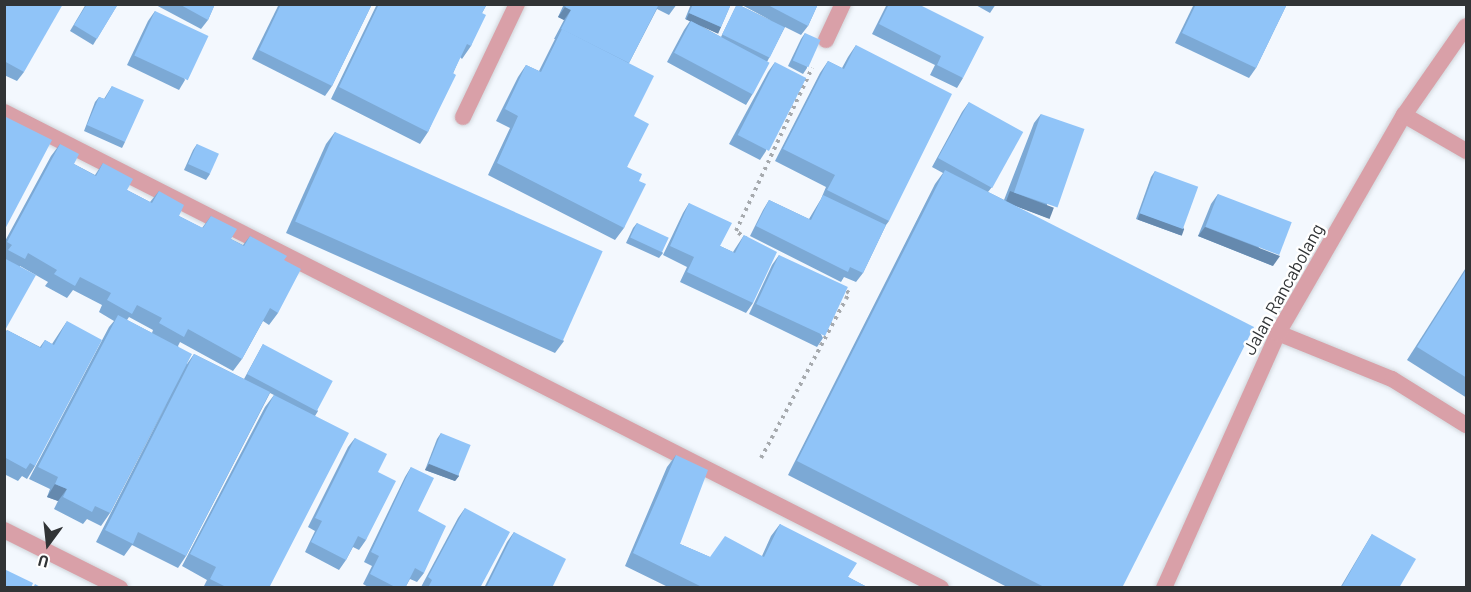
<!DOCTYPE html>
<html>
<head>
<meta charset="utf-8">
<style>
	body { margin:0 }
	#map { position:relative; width:1471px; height:592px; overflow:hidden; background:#f3f8fe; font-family:Barlow,sans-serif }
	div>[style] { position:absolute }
	.path>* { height:4px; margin-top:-2px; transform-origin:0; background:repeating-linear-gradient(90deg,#a6aaae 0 3px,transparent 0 7.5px) }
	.roads { filter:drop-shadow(0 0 2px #d0d5da) drop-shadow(0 0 2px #d0d5da) }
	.service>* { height:16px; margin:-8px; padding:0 8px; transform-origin:8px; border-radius:8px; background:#d9a0a8 }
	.minor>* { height:16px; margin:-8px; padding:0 8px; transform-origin:8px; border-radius:8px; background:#d9a0a8 }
	.tertiary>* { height:16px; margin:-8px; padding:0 8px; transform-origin:8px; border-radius:8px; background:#d9a0a8 }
	.wall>* { inset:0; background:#7ca9d5 }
	.shaded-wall>* { inset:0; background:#6589ae; transform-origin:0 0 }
	.building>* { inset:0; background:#90c4f8; transform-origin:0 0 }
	span { translate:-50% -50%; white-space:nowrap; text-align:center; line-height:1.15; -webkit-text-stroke:5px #fff; paint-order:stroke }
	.street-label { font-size:18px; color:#313436 }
	.frame { position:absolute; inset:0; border:6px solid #313436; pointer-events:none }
	.north { position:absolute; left:18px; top:514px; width:60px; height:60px; -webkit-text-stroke:4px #fff; paint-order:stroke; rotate:195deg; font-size:16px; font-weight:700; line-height:24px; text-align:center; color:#313436 }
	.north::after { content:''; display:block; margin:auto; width:21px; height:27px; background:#313436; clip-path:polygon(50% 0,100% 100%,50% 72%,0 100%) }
</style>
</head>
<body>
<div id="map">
	<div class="path">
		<div style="left:747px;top:239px;width:14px;rotate:-144deg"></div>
		<div style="left:736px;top:231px;width:180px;rotate:-65deg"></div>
		<div style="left:761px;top:458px;width:180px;rotate:-61.9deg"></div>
		<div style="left:846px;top:299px;width:7px;rotate:-63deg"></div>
		<div style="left:849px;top:293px;width:6px;rotate:-141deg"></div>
	</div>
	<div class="roads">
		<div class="service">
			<div style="left:1404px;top:115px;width:72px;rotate:30.1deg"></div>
			<div style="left:1278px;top:333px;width:123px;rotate:22deg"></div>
			<div style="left:1392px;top:379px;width:87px;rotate:31.9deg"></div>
		</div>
		<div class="minor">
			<div style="left:826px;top:40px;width:40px;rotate:-65deg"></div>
			<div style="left:4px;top:112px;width:1051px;rotate:26.93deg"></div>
			<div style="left:463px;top:117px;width:125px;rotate:-64.5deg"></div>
			<div style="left:4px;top:530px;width:130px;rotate:26.6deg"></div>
		</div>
		<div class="tertiary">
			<div style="left:1164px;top:588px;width:279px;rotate:-65.9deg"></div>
			<div style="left:1278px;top:333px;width:252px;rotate:-60deg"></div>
			<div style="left:1404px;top:115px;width:108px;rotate:-55.1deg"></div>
		</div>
	</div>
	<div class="wall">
		<div style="clip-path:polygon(4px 4px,24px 72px,17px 81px,4px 75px)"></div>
		<div style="clip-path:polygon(86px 4px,118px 4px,93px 45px,70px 31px)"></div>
		<div style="clip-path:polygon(154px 4px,215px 4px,208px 20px,201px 29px)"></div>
		<div style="clip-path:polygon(279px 4px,372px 4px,332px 86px,325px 96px,252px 59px)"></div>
		<div style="clip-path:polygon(377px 4px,487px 4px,482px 13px,471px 46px,462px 59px,460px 57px,428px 132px,420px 144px,331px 99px)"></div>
		<div style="clip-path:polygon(564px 4px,677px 4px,669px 15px,657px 9px,629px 63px,634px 116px,627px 167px,639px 181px,624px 228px,615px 240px,488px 175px,510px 128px,496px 121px,518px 77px,526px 65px,539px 71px,555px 39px,554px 39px,564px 20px,558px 17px)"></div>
		<div style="clip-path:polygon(691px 4px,731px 4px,721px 27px,717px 33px,696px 23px,721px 37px,734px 10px,737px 4px,772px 21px,740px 4px,818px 4px,808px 26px,801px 35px,785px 27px,767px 62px,752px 95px,746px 105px,667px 62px,684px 30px,690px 21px,685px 19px)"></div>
		<div style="clip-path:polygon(887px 4px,918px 4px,963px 78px,957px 88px,930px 75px,935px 65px,872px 34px)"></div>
		<div style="clip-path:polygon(974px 4px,996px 4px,990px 13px)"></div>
		<div style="clip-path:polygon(1194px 4px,1287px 4px,1256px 68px,1249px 78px,1175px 43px)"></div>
		<div style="clip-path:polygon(155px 11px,185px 80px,179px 90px,127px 65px,148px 21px)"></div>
		<div style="clip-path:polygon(805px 33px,807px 68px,803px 74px,788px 66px,801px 39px)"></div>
		<div style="clip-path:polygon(856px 45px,889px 221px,886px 225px,863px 273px,856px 282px,844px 277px,841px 282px,750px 236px,763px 210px,769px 200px,809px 219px,821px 199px,826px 187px,775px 161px,820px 73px,828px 61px,842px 68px,848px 57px)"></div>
		<div style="clip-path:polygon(775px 62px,766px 151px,760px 160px,729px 144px,768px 72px)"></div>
		<div style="clip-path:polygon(112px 86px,125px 142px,122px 148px,84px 131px,95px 102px,99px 97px,104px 99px)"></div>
		<div style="clip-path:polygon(969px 102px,992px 187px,988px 192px,1004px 200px,1034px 123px,1041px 114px,1048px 218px,1013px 205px,1122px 588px,1009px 588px,788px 475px,935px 184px,943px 173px,932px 167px,962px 112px)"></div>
		<div style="clip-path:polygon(335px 132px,564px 341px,555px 353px,286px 233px,326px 144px)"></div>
		<div style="clip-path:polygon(evenodd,60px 144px,74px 164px,95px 175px,103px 163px,127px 190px,150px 202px,159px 191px,179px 216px,202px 228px,211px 216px,231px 239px,243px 245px,250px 236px,284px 260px,278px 313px,269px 325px,263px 321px,242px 359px,233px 371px,180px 342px,178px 346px,187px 364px,194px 354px,244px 379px,263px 344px,318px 411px,315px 416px,269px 588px,203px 588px,207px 580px,182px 566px,265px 407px,274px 395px,270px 393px,186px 556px,178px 568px,132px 545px,124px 556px,96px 542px,170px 397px,110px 513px,101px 526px,87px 519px,83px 524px,54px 509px,58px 501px,47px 497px,50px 489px,29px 479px,109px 327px,114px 321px,99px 312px,102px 305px,73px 290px,67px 298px,45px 286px,48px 282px,20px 266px,4px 332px,4px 243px,51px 156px,60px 144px,129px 317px,153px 330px,152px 333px,127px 320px,129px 317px)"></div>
		<div style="clip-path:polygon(197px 144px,210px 174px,206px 180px,184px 170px,193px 150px)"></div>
		<div style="clip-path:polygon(1155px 171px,1184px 229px,1180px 235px,1136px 219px,1151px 177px)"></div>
		<div style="clip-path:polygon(1218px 194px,1273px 266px,1198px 236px,1211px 204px)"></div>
		<div style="clip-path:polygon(689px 203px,720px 246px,733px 252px,744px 235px,753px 303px,746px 313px,680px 282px,687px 267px,663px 255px,683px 213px)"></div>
		<div style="clip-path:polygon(637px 223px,663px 253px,659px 258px,626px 243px,633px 228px)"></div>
		<div style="clip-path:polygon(779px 255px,823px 338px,817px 347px,749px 314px,772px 265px)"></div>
		<div style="clip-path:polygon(1467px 266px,1467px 398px,1407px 360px)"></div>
		<div style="clip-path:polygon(67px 321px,35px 466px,27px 479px,22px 476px,18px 481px,4px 474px,4px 334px,7px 330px,40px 347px,45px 340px,52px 344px)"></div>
		<div style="clip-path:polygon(441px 433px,459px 476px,455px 481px,425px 470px,437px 439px)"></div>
		<div style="clip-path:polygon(355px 438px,378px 472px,366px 540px,359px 550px,353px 547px,346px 560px,339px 570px,305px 552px,315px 531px,308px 527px,348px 447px)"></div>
		<div style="clip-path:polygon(676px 455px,680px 544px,710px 557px,762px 556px,771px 536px,780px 524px,848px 577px,869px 588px,670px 588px,625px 566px,667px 467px)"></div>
		<div style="clip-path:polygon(411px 467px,424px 573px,417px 582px,410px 579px,405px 588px,370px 588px,363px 584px,372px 566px,364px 562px,405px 477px)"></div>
		<div style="clip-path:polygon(465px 508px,480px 588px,422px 588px,421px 587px,458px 518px)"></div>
		<div style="clip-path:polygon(514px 532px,552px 588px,484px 588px,507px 542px)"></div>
		<div style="clip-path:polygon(1372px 534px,1399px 588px,1340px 588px,1366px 544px)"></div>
	</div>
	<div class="shaded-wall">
		<div style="clip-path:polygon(565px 7px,571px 10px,564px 20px,558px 17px)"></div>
		<div style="left:689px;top:13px;width:35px;height:7px;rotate:24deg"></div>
		<div style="left:1010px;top:191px;width:47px;height:12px;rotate:21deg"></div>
		<div style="left:1140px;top:213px;width:47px;height:7px;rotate:20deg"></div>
		<div style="clip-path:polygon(1205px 227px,1280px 256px,1273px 266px,1198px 236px)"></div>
		<div style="clip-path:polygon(429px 464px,459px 476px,455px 481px,425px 470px)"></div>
		<div style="clip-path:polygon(55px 484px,67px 489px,58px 501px,47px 497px)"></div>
	</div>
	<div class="building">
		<div style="clip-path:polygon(4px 4px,63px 4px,24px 72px,4px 61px)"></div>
		<div style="clip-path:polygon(87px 4px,118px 4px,97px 39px,74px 25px)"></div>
		<div style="clip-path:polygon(179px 4px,215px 4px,208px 20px)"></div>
		<div style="clip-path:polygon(281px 4px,372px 4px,332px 86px,259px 50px)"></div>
		<div style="clip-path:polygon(379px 4px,487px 4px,482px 13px,486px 15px,471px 46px,467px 44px,453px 73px,456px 75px,428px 132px,339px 87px)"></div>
		<div style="clip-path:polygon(567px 4px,659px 4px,629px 63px,561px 29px,571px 10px,565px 7px)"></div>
		<div style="clip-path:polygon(693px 4px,731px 4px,721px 27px,689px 13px)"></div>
		<div style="left:737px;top:4px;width:53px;height:34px;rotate:26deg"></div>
		<div style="clip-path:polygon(766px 4px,818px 4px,808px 26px)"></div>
		<div style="clip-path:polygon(889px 4px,918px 4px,984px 37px,963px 78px,937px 65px,941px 56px,879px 24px)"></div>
		<div style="clip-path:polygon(1196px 4px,1287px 4px,1256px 68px,1182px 33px)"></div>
		<div style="left:155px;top:11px;width:59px;height:49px;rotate:25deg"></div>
		<div style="left:691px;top:21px;width:89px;height:36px;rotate:28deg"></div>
		<div style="clip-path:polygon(562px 29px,654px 76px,634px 116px,649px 124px,627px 167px,642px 174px,639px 181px,646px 184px,624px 228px,497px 163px,518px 116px,505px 109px,526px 65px,541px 72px)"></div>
		<div style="left:805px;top:33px;width:17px;height:30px;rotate:24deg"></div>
		<div style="clip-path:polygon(856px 45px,952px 94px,889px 221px,827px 190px,835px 175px,783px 149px,828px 61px,844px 69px)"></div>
		<div style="left:775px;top:62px;width:35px;height:82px;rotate:27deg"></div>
		<div style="clip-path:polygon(112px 86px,144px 100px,125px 142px,87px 125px,99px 97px,105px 99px)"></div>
		<div style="left:969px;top:102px;width:62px;height:64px;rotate:29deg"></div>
		<div style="left:1041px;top:114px;width:46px;height:83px;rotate:19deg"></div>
		<div style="clip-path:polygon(4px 116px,52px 140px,4px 231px)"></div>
		<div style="left:335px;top:132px;width:293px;height:98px;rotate:24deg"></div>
		<div style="clip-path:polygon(60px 144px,79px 154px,74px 164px,96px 176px,103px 163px,133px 179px,127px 190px,152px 203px,159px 191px,184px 205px,179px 216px,203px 228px,211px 216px,237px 229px,231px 239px,244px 246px,250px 236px,287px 256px,284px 260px,301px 269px,278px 313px,270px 308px,242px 359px,188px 329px,184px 337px,159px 323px,162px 318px,137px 305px,132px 314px,107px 300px,111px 293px,80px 277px,75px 286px,54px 274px,57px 270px,28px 253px,25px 259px,8px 250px,12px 245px,7px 242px)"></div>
		<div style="left:197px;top:144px;width:24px;height:22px;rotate:24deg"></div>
		<div style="clip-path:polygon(945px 170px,1254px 327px,1122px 588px,1046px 588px,797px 461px)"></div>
		<div style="left:1155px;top:171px;width:46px;height:45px;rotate:20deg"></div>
		<div style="left:1218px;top:194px;width:79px;height:35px;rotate:21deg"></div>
		<div style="clip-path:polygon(823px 195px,886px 225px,863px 273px,850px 267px,848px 272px,756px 226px,769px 200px,811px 220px)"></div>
		<div style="clip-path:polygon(689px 203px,732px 223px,720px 246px,735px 253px,744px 235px,777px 252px,753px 303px,687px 272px,694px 257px,670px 246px)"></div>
		<div style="left:637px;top:223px;width:35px;height:16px;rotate:25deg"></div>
		<div style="left:779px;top:255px;width:76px;height:54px;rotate:25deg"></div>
		<div style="clip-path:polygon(4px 258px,36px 275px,4px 332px)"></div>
		<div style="clip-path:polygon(1467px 268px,1467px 378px,1417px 347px)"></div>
		<div style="clip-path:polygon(118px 315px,192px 354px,110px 513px,95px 506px,92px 512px,63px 497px,67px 489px,55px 484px,58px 477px,38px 467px)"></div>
		<div style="clip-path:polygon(67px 321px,102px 340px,35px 466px,30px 463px,26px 469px,4px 457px,4px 336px,7px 330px,41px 348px,45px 340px,54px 345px)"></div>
		<div style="left:263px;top:344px;width:79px;height:34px;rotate:28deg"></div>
		<div style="clip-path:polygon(194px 354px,270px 392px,186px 556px,138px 532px,133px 544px,105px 530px)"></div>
		<div style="clip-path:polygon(274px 395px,349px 433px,269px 588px,228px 588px,210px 579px,216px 567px,190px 554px)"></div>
		<div style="left:441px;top:433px;width:32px;height:33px;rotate:22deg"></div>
		<div style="clip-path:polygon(355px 438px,387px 454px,378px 472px,396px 481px,366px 540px,358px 536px,346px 560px,311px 542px,322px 521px,315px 518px)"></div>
		<div style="clip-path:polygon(676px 455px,708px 470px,680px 544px,710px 557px,725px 536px,764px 557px,780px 524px,857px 563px,848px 577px,869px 588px,704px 588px,633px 553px)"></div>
		<div style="clip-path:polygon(411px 467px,434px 478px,418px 511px,446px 526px,424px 573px,415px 568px,405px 588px,397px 588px,370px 574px,379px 556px,371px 552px)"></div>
		<div style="clip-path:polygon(465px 508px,510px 532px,480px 588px,428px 588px,432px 580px,428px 577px)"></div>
		<div style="clip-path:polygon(514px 532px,566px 559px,552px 588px,486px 588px)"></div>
		<div style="clip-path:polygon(1372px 534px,1416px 559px,1399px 588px,1341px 588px)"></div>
		<div style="clip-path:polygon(4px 569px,33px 583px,31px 588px,4px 588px)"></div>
		<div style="clip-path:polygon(35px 584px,42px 588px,33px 588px)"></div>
	</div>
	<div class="street-label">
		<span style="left:1283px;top:289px;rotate:-61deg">Jalan Rancabolang</span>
	</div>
	<div class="frame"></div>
	<div class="north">U</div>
</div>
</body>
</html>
